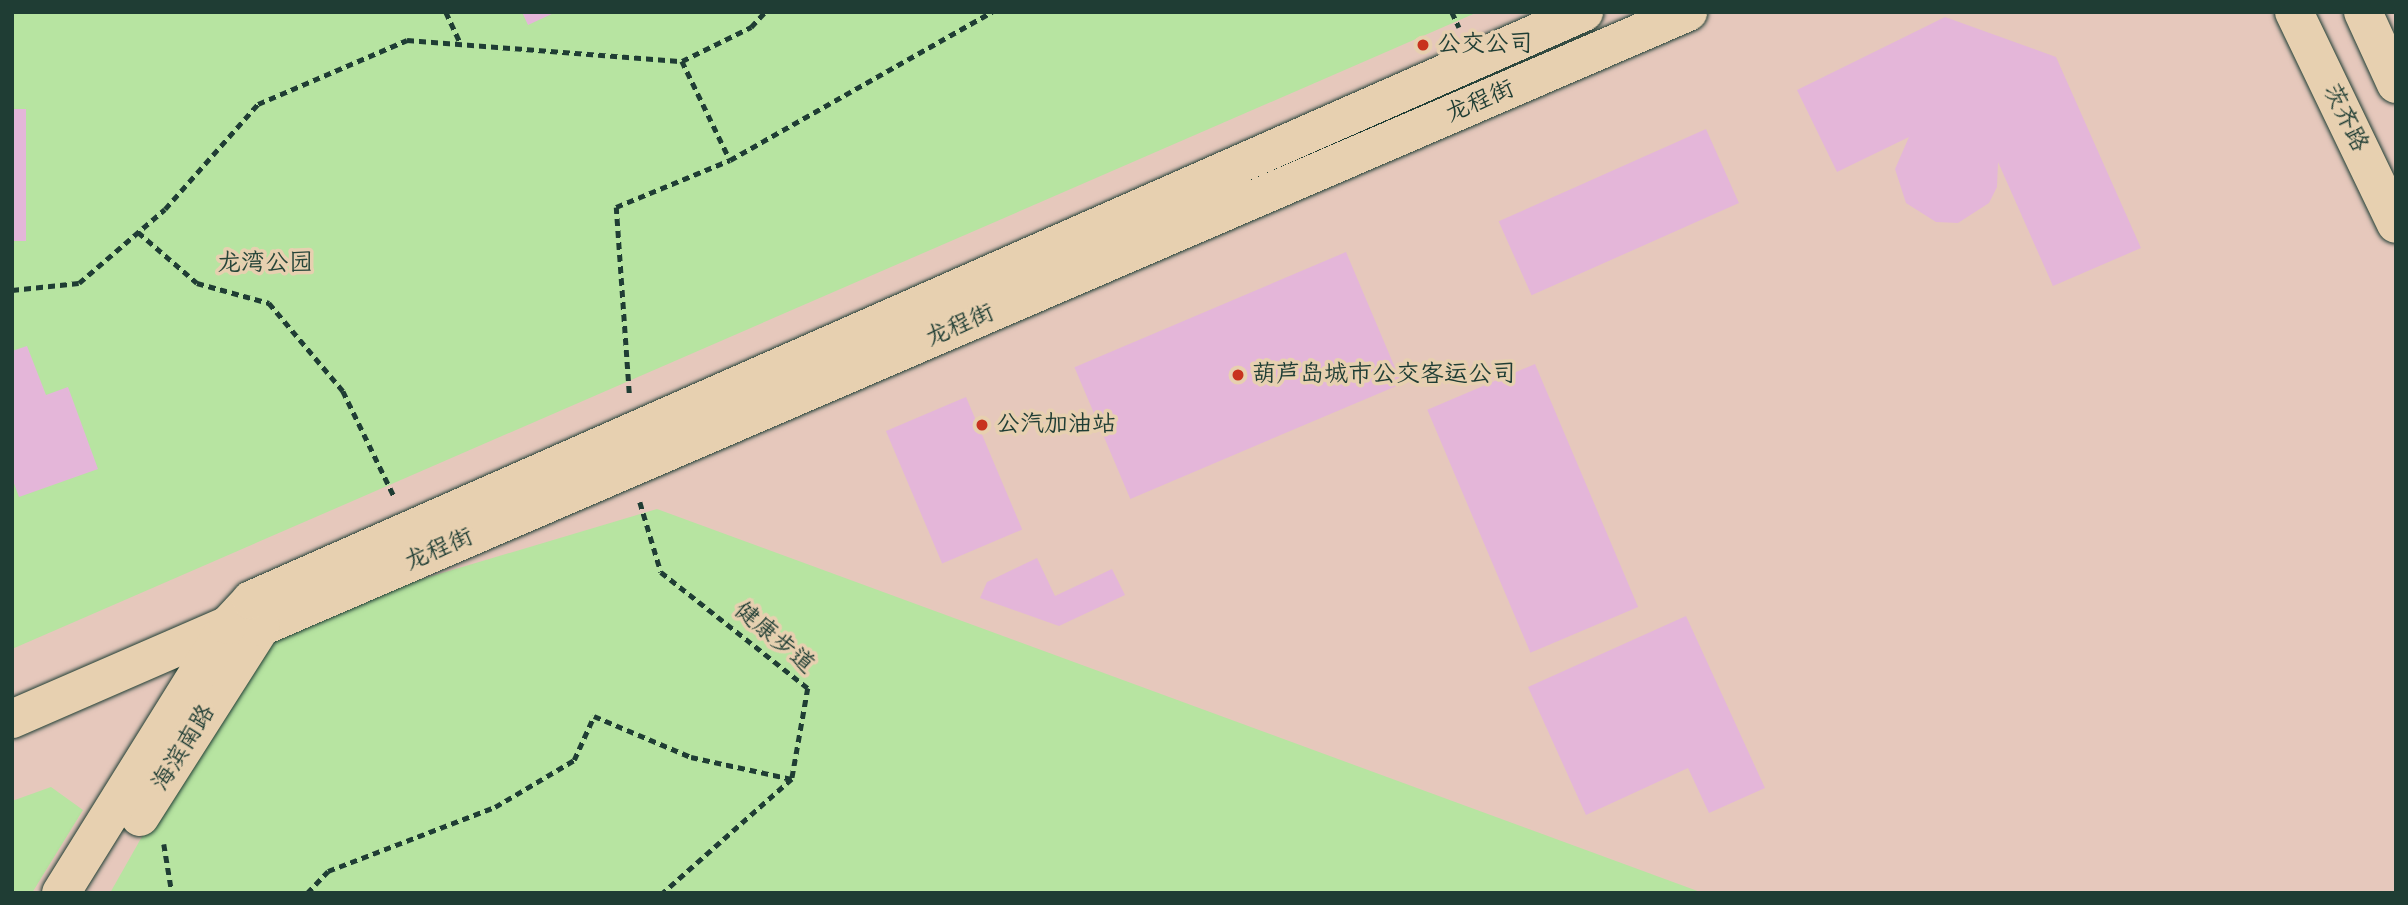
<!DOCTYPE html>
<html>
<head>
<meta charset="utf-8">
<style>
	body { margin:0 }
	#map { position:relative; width:2408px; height:905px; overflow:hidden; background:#e6c8bc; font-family:Mynerve,"LXGW WenKai TC",sans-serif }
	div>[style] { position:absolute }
	.green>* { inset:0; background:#b7e4a1 }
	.building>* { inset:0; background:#e4b6d9; transform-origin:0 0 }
	.path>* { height:4.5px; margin-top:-2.25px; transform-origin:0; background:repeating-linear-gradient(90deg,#1f3d34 0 7px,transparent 0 12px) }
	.roads { filter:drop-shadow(0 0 2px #1f3d34) drop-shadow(0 0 2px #1f3d34) }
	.secondary>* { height:38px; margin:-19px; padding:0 19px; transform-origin:19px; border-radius:19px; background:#e7d0b0 }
	.trunk>* { height:38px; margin:-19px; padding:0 19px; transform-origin:19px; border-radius:19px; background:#e7d0b0 }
	.dots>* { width:19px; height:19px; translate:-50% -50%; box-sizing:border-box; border:4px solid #e7d0b0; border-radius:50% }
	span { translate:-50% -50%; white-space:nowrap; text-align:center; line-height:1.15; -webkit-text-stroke:7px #e7d0b0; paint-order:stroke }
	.poi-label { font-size:24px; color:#1f3d34 }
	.left { translate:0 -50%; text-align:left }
	.street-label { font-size:24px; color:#1f3d34 }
	.park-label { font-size:24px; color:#274539 }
	.frame { position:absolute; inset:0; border:14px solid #1f3d34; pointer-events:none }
</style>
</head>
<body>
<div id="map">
	<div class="green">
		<div style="clip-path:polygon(12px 12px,1478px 12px,12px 649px)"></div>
		<div style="clip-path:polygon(657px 509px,1703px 893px,110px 893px,261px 627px)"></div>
		<div style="clip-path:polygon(51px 787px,83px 810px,32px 893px,12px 893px,12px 801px)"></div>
	</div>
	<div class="building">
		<div style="clip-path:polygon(522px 12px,556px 12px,528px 25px)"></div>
		<div style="clip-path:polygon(1945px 17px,2056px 57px,2141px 248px,2053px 286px,1998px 162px,1997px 187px,1989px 203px,1958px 223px,1936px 222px,1906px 203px,1895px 169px,1909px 137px,1837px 172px,1797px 90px)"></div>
		<div style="left:12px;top:109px;width:14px;height:132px"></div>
		<div style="left:1706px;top:129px;width:81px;height:227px;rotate:66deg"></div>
		<div style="left:1346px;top:252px;width:143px;height:295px;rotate:67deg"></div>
		<div style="clip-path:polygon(27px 346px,46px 395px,68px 387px,98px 469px,19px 497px,12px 478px,12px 351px)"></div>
		<div style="left:1535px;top:364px;width:264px;height:117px;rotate:67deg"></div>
		<div style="left:966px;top:397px;width:144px;height:87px;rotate:67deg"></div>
		<div style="clip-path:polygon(1037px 558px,1055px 596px,1112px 569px,1125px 595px,1059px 626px,980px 598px,987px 582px)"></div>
		<div style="clip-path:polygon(1686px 616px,1765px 788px,1709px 813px,1688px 768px,1586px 815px,1528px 687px)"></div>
	</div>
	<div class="path">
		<div style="left:446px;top:12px;width:35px;rotate:65deg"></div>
		<div style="left:1452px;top:12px;width:17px;rotate:65deg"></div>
		<div style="left:682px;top:61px;width:110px;rotate:64.1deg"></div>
		<div style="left:138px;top:232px;width:78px;rotate:40.8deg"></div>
		<div style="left:197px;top:283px;width:75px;rotate:15.5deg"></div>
		<div style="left:269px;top:303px;width:115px;rotate:49.9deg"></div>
		<div style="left:343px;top:391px;width:117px;rotate:64.1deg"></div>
		<div style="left:12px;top:290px;width:67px;rotate:-6deg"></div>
		<div style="left:79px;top:283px;width:113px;rotate:-40.7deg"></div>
		<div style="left:165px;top:209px;width:140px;rotate:-48.5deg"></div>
		<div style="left:258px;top:104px;width:162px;rotate:-23.2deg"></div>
		<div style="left:407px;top:40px;width:276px;rotate:4.4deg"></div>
		<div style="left:682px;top:61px;width:77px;rotate:-26.2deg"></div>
		<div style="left:751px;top:27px;width:21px;rotate:-47deg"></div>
		<div style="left:629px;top:393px;width:186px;rotate:-94deg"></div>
		<div style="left:616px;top:207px;width:123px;rotate:-22.4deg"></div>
		<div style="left:730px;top:160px;width:301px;rotate:-29.5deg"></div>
		<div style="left:640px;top:502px;width:73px;rotate:73.3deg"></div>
		<div style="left:661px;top:572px;width:187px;rotate:38.3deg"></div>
		<div style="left:808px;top:688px;width:92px;rotate:100deg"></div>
		<div style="left:792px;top:779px;width:172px;rotate:138.5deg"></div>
		<div style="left:164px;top:844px;width:50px;rotate:80.7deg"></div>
		<div style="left:307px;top:893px;width:30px;rotate:-46deg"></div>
		<div style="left:328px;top:871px;width:179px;rotate:-21deg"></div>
		<div style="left:495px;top:807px;width:92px;rotate:-30.7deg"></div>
		<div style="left:574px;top:760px;width:48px;rotate:-65.6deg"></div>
		<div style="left:594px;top:716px;width:105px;rotate:22.9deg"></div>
		<div style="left:691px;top:757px;width:103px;rotate:12.3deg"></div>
	</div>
	<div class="roads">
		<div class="secondary">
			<div style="left:12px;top:719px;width:236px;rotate:-23.5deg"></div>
		</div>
		<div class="trunk">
			<div style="left:2294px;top:12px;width:235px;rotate:64.3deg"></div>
			<div style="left:2363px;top:12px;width:79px;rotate:65.4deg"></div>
			<div style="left:228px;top:625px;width:33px;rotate:3deg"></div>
			<div style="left:261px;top:627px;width:1554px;rotate:-23.31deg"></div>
			<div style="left:140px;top:817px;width:225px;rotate:-57.5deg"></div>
			<div style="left:261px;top:627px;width:22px;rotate:-111deg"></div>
			<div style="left:61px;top:893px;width:316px;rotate:-58.1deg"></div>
			<div style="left:228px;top:625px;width:34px;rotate:-47deg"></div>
			<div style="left:251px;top:600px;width:1457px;rotate:-23.8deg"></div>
		</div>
	</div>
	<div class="dots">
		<div style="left:1423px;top:45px;background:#c8321e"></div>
		<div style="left:1238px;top:375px;background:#c8321e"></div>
		<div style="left:982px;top:425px;background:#c8321e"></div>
	</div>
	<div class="poi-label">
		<span class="left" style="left:1437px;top:45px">公交公司</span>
		<span class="left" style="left:1252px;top:375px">葫芦岛城市公交客运公司</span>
		<span class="left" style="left:996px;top:425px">公汽加油站</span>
	</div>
	<div class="street-label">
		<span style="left:1480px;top:102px;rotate:-23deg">龙程街</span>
		<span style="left:2345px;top:118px;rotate:64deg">茨齐路</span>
		<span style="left:960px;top:326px;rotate:-23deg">龙程街</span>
		<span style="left:439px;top:550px;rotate:-23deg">龙程街</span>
		<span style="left:774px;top:638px;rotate:40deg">健康步道</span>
		<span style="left:184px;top:748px;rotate:-58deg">海滨南路</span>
	</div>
	<div class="park-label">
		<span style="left:265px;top:264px">龙湾公园</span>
	</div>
	<div class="frame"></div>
</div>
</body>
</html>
